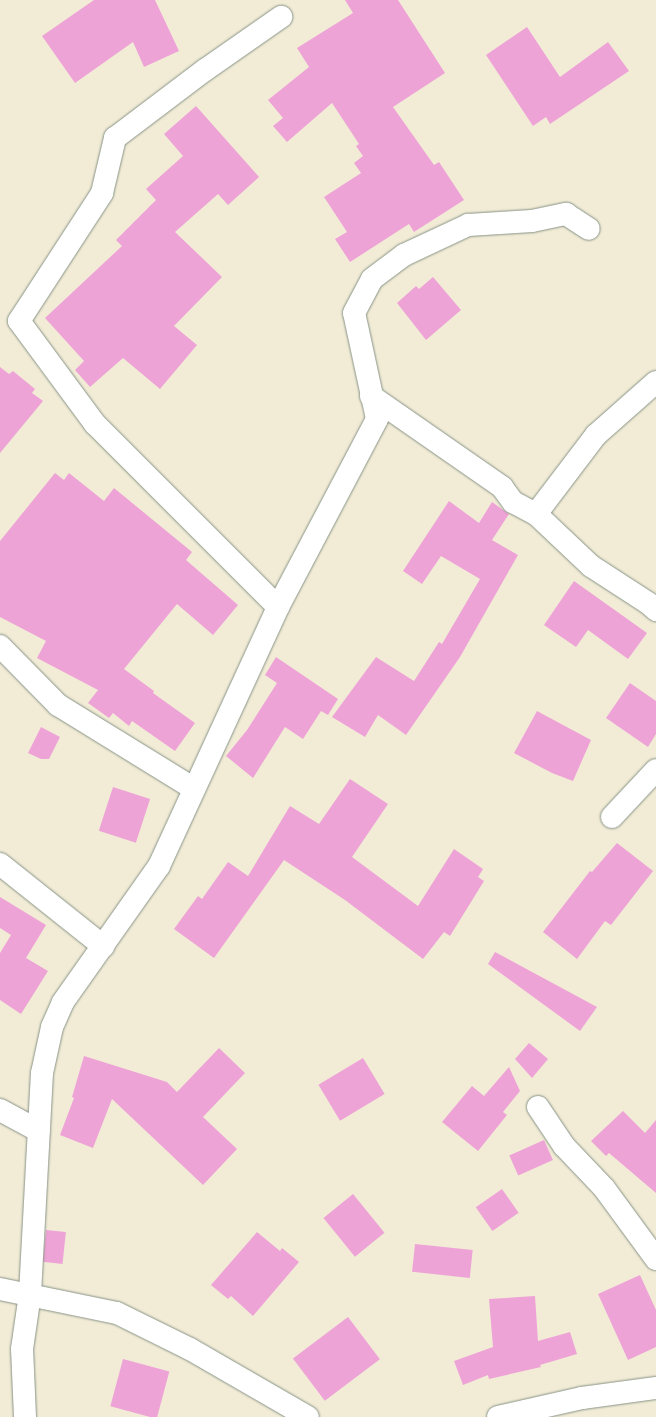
<!DOCTYPE html>
<html>
<head>
<meta charset="utf-8">
<style>
	body { margin:0 }
	#map { position:relative; width:656px; height:1417px; overflow:hidden; background:#f2ecd7; font-family:"Playpen Sans",sans-serif }
	div>[style] { position:absolute }
	.building>* { inset:0; background:#eea3d7; transform-origin:0 0 }
	.roads { filter:drop-shadow(0 0 1px #889486) drop-shadow(0 0 1px #889486) }
	.minor>* { height:22px; margin:-11px; padding:0 11px; transform-origin:11px; border-radius:11px; background:#fff }
	span { translate:-50% -50%; white-space:nowrap; text-align:center; line-height:1.15; -webkit-text-stroke:3px #fff; paint-order:stroke }
</style>
</head>
<body>
<div id="map">
	<div class="building">
		<div style="clip-path:polygon(94px 0,155px 0,179px 51px,144px 67px,133px 42px,75px 83px,42px 36px)"></div>
		<div style="clip-path:polygon(345px 0,398px 0,445px 73px,393px 107px,434px 165px,439px 162px,464px 200px,414px 232px,409px 224px,350px 262px,335px 239px,347px 232px,324px 197px,361px 173px,354px 163px,363px 156px,356px 146px,359px 144px,332px 103px,287px 142px,273px 126px,283px 118px,268px 100px,309px 67px,297px 48px,353px 13px)"></div>
		<div style="clip-path:polygon(527px 27px,560px 77px,608px 42px,629px 71px,550px 124px,546px 117px,533px 126px,486px 55px)"></div>
		<div style="clip-path:polygon(196px 106px,259px 177px,228px 205px,218px 194px,175px 232px,222px 277px,174px 326px,197px 345px,160px 389px,123px 358px,90px 387px,75px 370px,84px 361px,45px 318px,122px 246px,116px 240px,156px 200px,146px 189px,183px 156px,164px 134px)"></div>
		<div style="clip-path:polygon(433px 277px,461px 310px,426px 340px,397px 303px,416px 286px,419px 289px)"></div>
		<div style="clip-path:polygon(0 367px,9px 374px,13px 371px,35px 389px,32px 393px,43px 401px,0 453px)"></div>
		<div style="clip-path:polygon(55px 473px,64px 480px,69px 473px,104px 501px,114px 488px,192px 552px,186px 560px,238px 605px,213px 635px,177px 604px,124px 669px,154px 691px,153px 693px,195px 723px,175px 751px,132px 721px,129px 726px,113px 713px,109px 718px,88px 703px,98px 690px,37px 658px,46px 641px,0 617px,0 541px)"></div>
		<div style="clip-path:polygon(449px 501px,479px 523px,492px 502px,509px 514px,492px 540px,518px 555px,460px 657px,406px 735px,378px 715px,365px 737px,332px 717px,376px 657px,414px 681px,439px 642px,442px 644px,480px 579px,441px 556px,422px 584px,403px 571px)"></div>
		<div style="clip-path:polygon(574px 581px,647px 633px,628px 659px,588px 630px,576px 647px,544px 625px)"></div>
		<div style="clip-path:polygon(276px 657px,338px 699px,328px 715px,321px 711px,303px 739px,285px 727px,253px 778px,226px 756px,247px 730px,277px 683px,265px 675px)"></div>
		<div style="clip-path:polygon(630px 683px,656px 701px,656px 734px,648px 747px,606px 718px)"></div>
		<div style="clip-path:polygon(537px 711px,591px 740px,573px 781px,552px 773px,514px 753px)"></div>
		<div style="clip-path:polygon(41px 727px,60px 737px,49px 759px,41px 759px,28px 753px)"></div>
		<div style="clip-path:polygon(350px 779px,388px 804px,352px 857px,418px 906px,454px 849px,483px 869px,478px 877px,484px 881px,450px 936px,444px 932px,423px 959px,345px 900px,284px 860px,214px 958px,174px 929px,198px 896px,202px 899px,228px 862px,248px 876px,290px 806px,319px 824px)"></div>
		<div style="left:113px;top:787px;width:39px;height:46px;rotate:18deg"></div>
		<div style="clip-path:polygon(617px 843px,653px 871px,611px 925px,605px 921px,577px 959px,543px 932px,590px 871px,592px 872px)"></div>
		<div style="clip-path:polygon(0 897px,46px 925px,26px 958px,48px 971px,21px 1014px,0 1000px,0 953px,11px 935px,0 928px)"></div>
		<div style="clip-path:polygon(495px 952px,597px 1007px,580px 1031px,488px 964px)"></div>
		<div style="clip-path:polygon(529px 1043px,548px 1059px,532px 1078px,515px 1059px)"></div>
		<div style="clip-path:polygon(219px 1048px,245px 1073px,203px 1117px,237px 1149px,203px 1185px,112px 1099px,93px 1148px,60px 1135px,74px 1098px,72px 1097px,84px 1056px,167px 1082px,177px 1092px)"></div>
		<div style="left:363px;top:1058px;width:42px;height:52px;rotate:59deg"></div>
		<div style="clip-path:polygon(509px 1067px,520px 1091px,503px 1112px,507px 1115px,478px 1151px,442px 1122px,472px 1086px,484px 1096px)"></div>
		<div style="clip-path:polygon(623px 1111px,645px 1133px,656px 1120px,656px 1193px,609px 1153px,606px 1156px,591px 1141px)"></div>
		<div style="left:544px;top:1140px;width:22px;height:38px;rotate:66deg"></div>
		<div style="left:502px;top:1189px;width:29px;height:32px;rotate:55deg"></div>
		<div style="left:353px;top:1194px;width:50px;height:38px;rotate:51deg"></div>
		<div style="left:46px;top:1230px;width:20px;height:32px;rotate:6deg"></div>
		<div style="clip-path:polygon(257px 1232px,280px 1251px,282px 1248px,299px 1262px,253px 1316px,231px 1296px,228px 1299px,211px 1285px)"></div>
		<div style="left:415px;top:1244px;width:58px;height:28px;rotate:6deg"></div>
		<div style="clip-path:polygon(640px 1275px,656px 1310px,656px 1347px,628px 1360px,598px 1294px)"></div>
		<div style="clip-path:polygon(535px 1296px,538px 1341px,570px 1332px,577px 1354px,540px 1365px,541px 1367px,489px 1379px,488px 1375px,463px 1385px,454px 1361px,493px 1347px,489px 1299px)"></div>
		<div style="left:348px;top:1317px;width:53px;height:69px;rotate:53deg"></div>
		<div style="left:123px;top:1359px;width:48px;height:49px;rotate:15deg"></div>
	</div>
	<div class="roads">
		<div class="minor">
			<div style="left:371px;top:396px;width:160px;rotate:34.8deg"></div>
			<div style="left:502px;top:487px;width:19px;rotate:54deg"></div>
			<div style="left:513px;top:502px;width:26px;rotate:28deg"></div>
			<div style="left:536px;top:514px;width:76px;rotate:43.4deg"></div>
			<div style="left:591px;top:566px;width:68px;rotate:33deg"></div>
			<div style="left:648px;top:603px;width:11px;rotate:41deg"></div>
			<div style="left:536px;top:514px;width:99px;rotate:-52.8deg"></div>
			<div style="left:596px;top:435px;width:80px;rotate:-41.5deg"></div>
			<div style="left:278px;top:607px;width:259px;rotate:-135deg"></div>
			<div style="left:95px;top:424px;width:128px;rotate:-126.4deg"></div>
			<div style="left:19px;top:321px;width:153px;rotate:-57deg"></div>
			<div style="left:102px;top:193px;width:57px;rotate:-76.7deg"></div>
			<div style="left:115px;top:138px;width:113px;rotate:-37.1deg"></div>
			<div style="left:205px;top:70px;width:93px;rotate:-34.9deg"></div>
			<div style="left:0;top:646px;width:83px;rotate:45.5deg"></div>
			<div style="left:58px;top:705px;width:158px;rotate:31.6deg"></div>
			<div style="left:612px;top:817px;width:64px;rotate:-46.9deg"></div>
			<div style="left:0;top:864px;width:132px;rotate:38.5deg"></div>
			<div style="left:538px;top:1107px;width:47px;rotate:56.3deg"></div>
			<div style="left:564px;top:1146px;width:58px;rotate:46.4deg"></div>
			<div style="left:604px;top:1188px;width:88px;rotate:53.8deg"></div>
			<div style="left:0;top:1110px;width:44px;rotate:28.3deg"></div>
			<div style="left:0;top:1289px;width:119px;rotate:11.6deg"></div>
			<div style="left:117px;top:1313px;width:81px;rotate:26.3deg"></div>
			<div style="left:190px;top:1349px;width:136px;rotate:30deg"></div>
			<div style="left:25px;top:1417px;width:68px;rotate:-92.5deg"></div>
			<div style="left:22px;top:1349px;width:56px;rotate:-81.7deg"></div>
			<div style="left:30px;top:1294px;width:221px;rotate:-86.9deg"></div>
			<div style="left:42px;top:1073px;width:47px;rotate:-77.7deg"></div>
			<div style="left:52px;top:1027px;width:27px;rotate:-66deg"></div>
			<div style="left:63px;top:1002px;width:166px;rotate:-54.8deg"></div>
			<div style="left:159px;top:866px;width:285px;rotate:-65.3deg"></div>
			<div style="left:278px;top:607px;width:212px;rotate:-62.2deg"></div>
			<div style="left:377px;top:419px;width:108px;rotate:-102.2deg"></div>
			<div style="left:354px;top:313px;width:38px;rotate:-62deg"></div>
			<div style="left:372px;top:279px;width:40px;rotate:-37deg"></div>
			<div style="left:404px;top:255px;width:71px;rotate:-25.1deg"></div>
			<div style="left:468px;top:225px;width:64px;rotate:-3.6deg"></div>
			<div style="left:532px;top:221px;width:35px;rotate:-12deg"></div>
			<div style="left:566px;top:214px;width:27px;rotate:33deg"></div>
			<div style="left:498px;top:1417px;width:86px;rotate:-12.7deg"></div>
			<div style="left:582px;top:1398px;width:75px;rotate:-7.7deg"></div>
		</div>
	</div>
</div>
</body>
</html>
